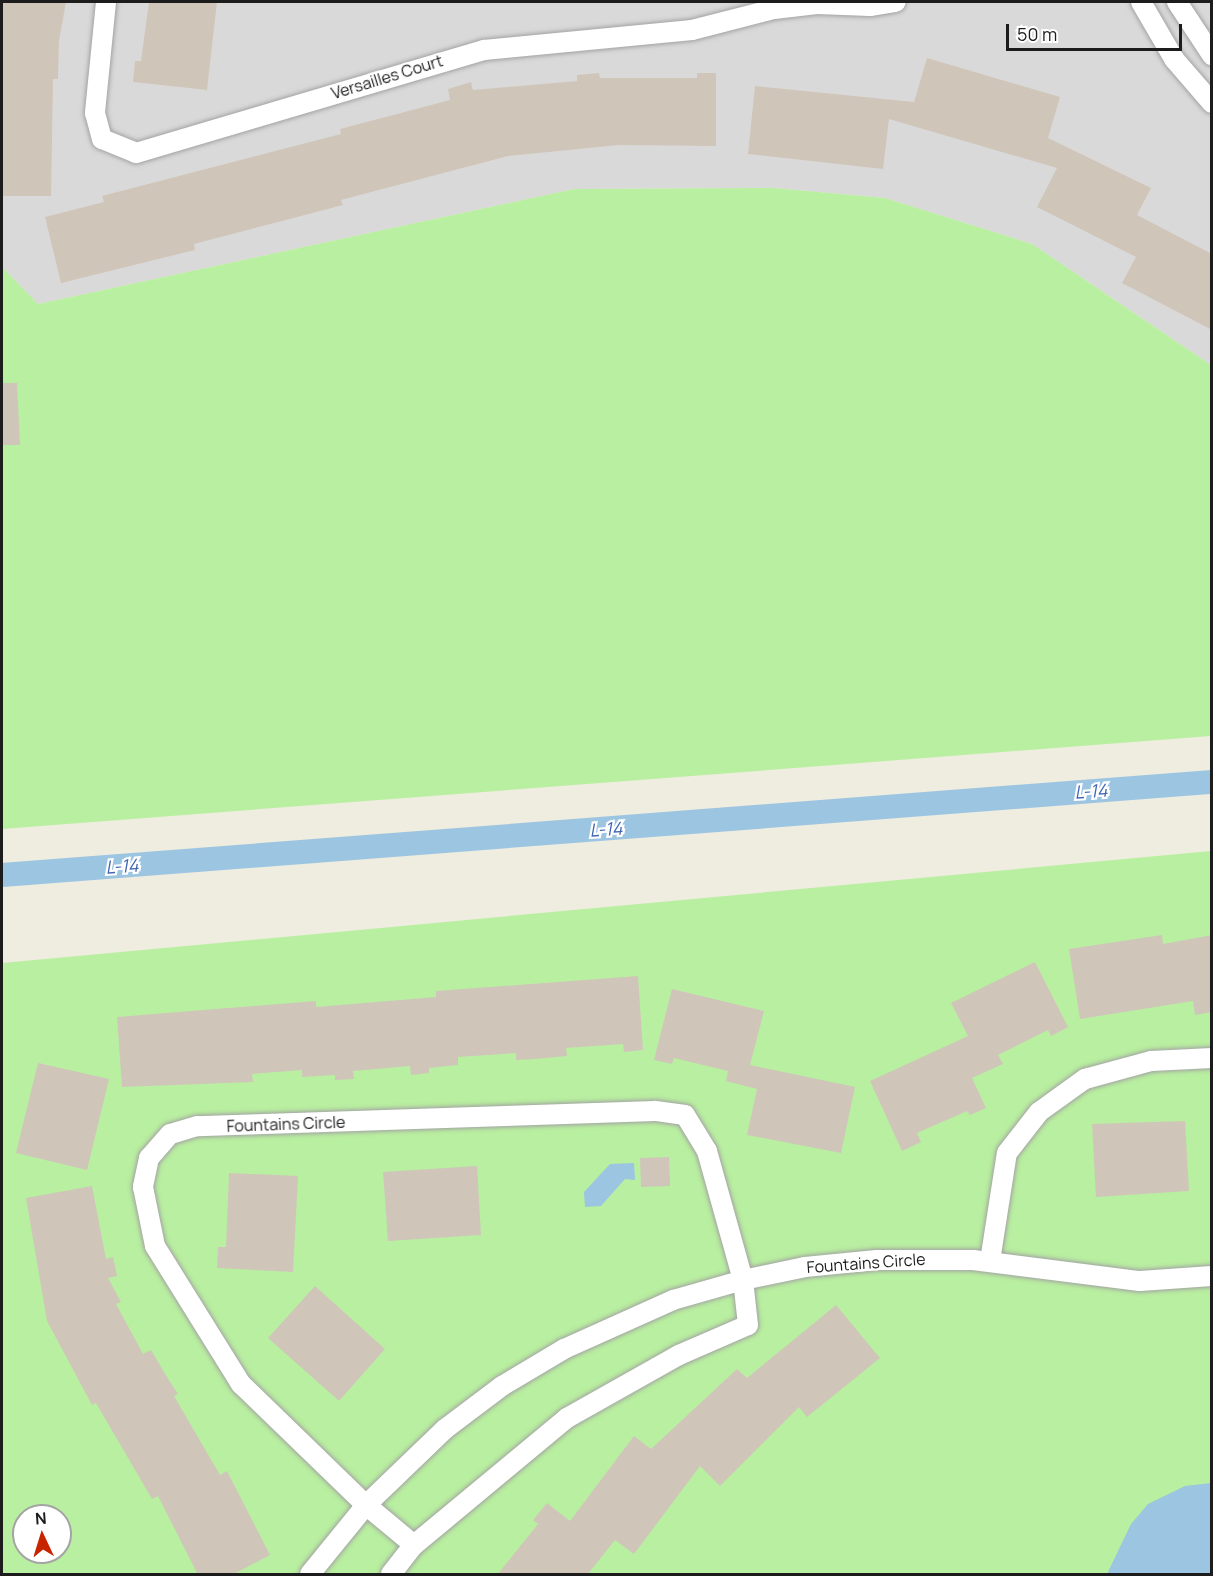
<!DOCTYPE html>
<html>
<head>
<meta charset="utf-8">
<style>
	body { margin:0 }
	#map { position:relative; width:1213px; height:1576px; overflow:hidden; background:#efece0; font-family:Manrope,sans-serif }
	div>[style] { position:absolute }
	.residential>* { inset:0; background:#dad9d9 }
	.grass>* { inset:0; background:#b9efa0 }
	.water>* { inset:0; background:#9cc5e1 }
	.canal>* { height:24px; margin:-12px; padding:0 12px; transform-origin:12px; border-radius:12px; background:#9cc5e1 }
	.building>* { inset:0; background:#cfc6b9 }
	.roads { filter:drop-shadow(0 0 2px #a3a3a3) drop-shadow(0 0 2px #a3a3a3) }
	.minor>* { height:20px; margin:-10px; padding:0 10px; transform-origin:10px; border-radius:10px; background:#fff }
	span { translate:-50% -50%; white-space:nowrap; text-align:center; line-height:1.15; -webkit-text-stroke:4.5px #fff; paint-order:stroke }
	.street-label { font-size:16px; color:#1c1c1c }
	.water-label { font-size:18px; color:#4065b4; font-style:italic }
	.frame { position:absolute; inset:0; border:3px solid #1c1c1c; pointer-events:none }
	.north { position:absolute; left:12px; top:1504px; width:60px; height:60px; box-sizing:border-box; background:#fff; border:2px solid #a4a4a4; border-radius:50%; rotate:356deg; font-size:16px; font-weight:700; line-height:24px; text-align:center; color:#1c1c1c }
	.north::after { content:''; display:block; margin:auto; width:21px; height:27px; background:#c82400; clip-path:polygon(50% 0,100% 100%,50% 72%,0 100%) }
	.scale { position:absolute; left:1006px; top:24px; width:176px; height:27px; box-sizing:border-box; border:3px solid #1c1c1c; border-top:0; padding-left:8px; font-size:18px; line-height:21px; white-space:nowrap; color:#1c1c1c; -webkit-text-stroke:4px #fff; paint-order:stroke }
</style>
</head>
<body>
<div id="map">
	<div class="residential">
		<i style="clip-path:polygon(2px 2px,1211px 2px,1211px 365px,1032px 244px,885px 198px,774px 188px,574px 189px,38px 304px,2px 267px)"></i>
	</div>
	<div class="grass">
		<i style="clip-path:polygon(774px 188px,885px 198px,1032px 244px,1211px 365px,1211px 736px,2px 829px,2px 267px,38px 304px,574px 189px)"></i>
		<i style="clip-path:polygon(evenodd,1211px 851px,1211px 1574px,2px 1574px,2px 963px,1211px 851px,24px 1516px,60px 1516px,60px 1552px,24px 1552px,24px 1516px)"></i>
	</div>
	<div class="water">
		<i style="clip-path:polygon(634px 1163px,635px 1180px,625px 1179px,601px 1206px,585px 1207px,584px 1192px,610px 1164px)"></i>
		<i style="clip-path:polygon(1211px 1483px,1211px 1574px,1107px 1574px,1131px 1524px,1148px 1504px,1185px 1486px)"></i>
	</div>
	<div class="canal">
		<i style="left:2px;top:875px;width:1214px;rotate:-4.4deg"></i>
	</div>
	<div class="building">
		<i style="clip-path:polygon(2px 2px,66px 2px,59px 41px,58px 79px,53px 79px,51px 196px,2px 196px)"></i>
		<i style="clip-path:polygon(149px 2px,217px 2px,207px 90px,133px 82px,135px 61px,141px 61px)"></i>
		<i style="clip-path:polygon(927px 58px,1060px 97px,1048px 138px,1151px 188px,1137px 215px,1212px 254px,1212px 330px,1122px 283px,1136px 257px,1037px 207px,1057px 168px,889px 119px,883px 169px,748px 154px,755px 86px,914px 102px)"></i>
		<i style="clip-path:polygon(599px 73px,600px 78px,697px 78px,697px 73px,716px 73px,716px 146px,619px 145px,508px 156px,341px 200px,343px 205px,194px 244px,195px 250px,61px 283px,45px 217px,104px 202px,102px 196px,341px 134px,340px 129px,450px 100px,448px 89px,471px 82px,473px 90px,577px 81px,577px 75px)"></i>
		<i style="clip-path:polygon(2px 383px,17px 383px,20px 445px,2px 445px)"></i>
		<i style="clip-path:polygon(1162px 935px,1163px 944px,1212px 935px,1212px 1012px,1195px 1015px,1193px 1001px,1080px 1019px,1069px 949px)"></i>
		<i style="clip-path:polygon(1035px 962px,1068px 1027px,1051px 1036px,1048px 1030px,998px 1055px,1003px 1064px,972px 1078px,986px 1108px,970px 1115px,967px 1111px,917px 1133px,921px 1142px,902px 1151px,870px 1081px,968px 1036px,951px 1003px)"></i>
		<i style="clip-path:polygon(638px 976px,643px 1050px,624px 1052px,623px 1044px,566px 1048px,567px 1056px,535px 1059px,516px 1060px,516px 1053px,458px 1057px,458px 1065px,429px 1068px,429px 1073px,411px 1075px,410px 1066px,353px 1071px,354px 1079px,335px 1080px,335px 1075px,302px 1077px,302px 1070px,252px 1074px,253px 1082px,122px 1087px,117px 1017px,316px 1001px,316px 1007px,436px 997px,436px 991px)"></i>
		<i style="clip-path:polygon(672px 989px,764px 1011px,750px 1065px,855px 1087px,841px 1153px,747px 1135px,757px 1089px,726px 1081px,728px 1071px,674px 1058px,672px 1064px,654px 1060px)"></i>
		<i style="clip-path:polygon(38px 1063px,109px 1079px,87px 1170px,16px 1153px)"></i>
		<i style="clip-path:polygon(1185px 1121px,1189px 1191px,1096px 1197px,1092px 1124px)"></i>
		<i style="clip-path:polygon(669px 1157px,670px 1186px,641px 1187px,640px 1158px)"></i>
		<i style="clip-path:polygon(477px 1166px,481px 1235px,388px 1241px,383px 1172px)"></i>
		<i style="clip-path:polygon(229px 1173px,298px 1176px,293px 1272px,217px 1268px,218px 1247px,226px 1247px)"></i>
		<i style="clip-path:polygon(92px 1186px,106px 1259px,113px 1257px,117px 1276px,108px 1278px,121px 1302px,116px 1304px,143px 1354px,151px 1350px,167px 1377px,178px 1394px,174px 1396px,220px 1475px,227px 1471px,270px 1555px,232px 1575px,198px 1575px,158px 1496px,152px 1499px,96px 1403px,92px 1405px,47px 1321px,26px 1198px)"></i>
		<i style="clip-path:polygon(315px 1286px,385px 1349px,339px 1401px,268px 1338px)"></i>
		<i style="clip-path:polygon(836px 1305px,880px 1358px,807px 1417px,799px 1407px,720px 1486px,700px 1466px,634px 1554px,615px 1540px,587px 1575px,497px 1575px,538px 1524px,533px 1520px,547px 1503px,570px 1521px,634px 1436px,651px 1449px,737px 1369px,747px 1378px)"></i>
	</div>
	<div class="roads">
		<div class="minor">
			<i style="left:106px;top:2px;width:112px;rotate:95.7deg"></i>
			<i style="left:95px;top:113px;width:27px;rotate:75deg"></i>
			<i style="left:102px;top:139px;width:37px;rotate:22deg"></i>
			<i style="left:136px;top:153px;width:363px;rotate:-16.5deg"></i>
			<i style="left:484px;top:50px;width:209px;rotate:-5.5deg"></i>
			<i style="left:692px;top:30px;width:85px;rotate:-14.4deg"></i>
			<i style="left:774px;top:9px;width:43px;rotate:-6.6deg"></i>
			<i style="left:817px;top:4px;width:8px;rotate:-166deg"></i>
			<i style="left:1141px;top:2px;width:66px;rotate:59.9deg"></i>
			<i style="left:1174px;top:59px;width:58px;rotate:49.2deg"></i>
			<i style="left:1177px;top:2px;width:64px;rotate:56.6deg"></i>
			<i style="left:817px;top:4px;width:53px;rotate:2.2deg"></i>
			<i style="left:870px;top:6px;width:26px;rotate:-9deg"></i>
			<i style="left:990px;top:1261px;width:109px;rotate:-81.1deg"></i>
			<i style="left:1007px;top:1153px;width:52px;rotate:-52deg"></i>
			<i style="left:1039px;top:1112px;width:57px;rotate:-35.7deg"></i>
			<i style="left:1085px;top:1079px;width:68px;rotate:-15.3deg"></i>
			<i style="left:1151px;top:1061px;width:61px;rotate:-2.8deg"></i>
			<i style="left:310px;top:1574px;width:89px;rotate:-50.9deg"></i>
			<i style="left:366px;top:1505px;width:110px;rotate:-43.9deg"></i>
			<i style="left:445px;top:1429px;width:71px;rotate:-37deg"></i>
			<i style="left:502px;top:1386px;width:72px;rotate:-30.8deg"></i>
			<i style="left:564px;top:1349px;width:120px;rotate:-24.2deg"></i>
			<i style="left:673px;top:1300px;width:73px;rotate:-15.9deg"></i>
			<i style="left:743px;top:1280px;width:63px;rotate:-11.8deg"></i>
			<i style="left:805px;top:1267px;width:72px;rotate:-5.6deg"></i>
			<i style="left:877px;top:1260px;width:96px"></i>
			<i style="left:973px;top:1260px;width:168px;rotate:7.2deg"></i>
			<i style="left:1140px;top:1281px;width:72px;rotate:-4deg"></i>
			<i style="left:391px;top:1574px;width:37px;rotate:-52deg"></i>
			<i style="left:414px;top:1545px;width:199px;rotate:-39.7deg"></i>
			<i style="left:567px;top:1418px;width:129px;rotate:-29.4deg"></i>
			<i style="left:679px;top:1355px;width:75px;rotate:-23.5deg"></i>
			<i style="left:748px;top:1325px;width:45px;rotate:-96.3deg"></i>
			<i style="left:743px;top:1280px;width:134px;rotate:-105.6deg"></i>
			<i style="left:707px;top:1151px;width:42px;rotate:-121.4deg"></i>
			<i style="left:685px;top:1115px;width:30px;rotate:-172deg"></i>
			<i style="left:655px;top:1111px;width:458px;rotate:178.1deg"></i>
			<i style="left:197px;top:1126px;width:28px;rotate:163deg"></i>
			<i style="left:170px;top:1134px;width:32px;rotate:131deg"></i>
			<i style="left:149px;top:1158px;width:30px;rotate:102deg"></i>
			<i style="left:143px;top:1187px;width:60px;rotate:78.5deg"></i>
			<i style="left:155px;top:1246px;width:163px;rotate:58.1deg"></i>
			<i style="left:241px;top:1384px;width:174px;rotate:44.1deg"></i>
			<i style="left:366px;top:1505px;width:62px;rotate:39.8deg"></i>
		</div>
	</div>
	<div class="street-label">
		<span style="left:387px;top:77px;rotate:-17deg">Versailles Court</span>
		<span style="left:286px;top:1124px;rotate:-2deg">Fountains Circle</span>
		<span style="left:866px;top:1263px;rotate:-4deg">Fountains Circle</span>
	</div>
	<div class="water-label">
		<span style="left:1091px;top:791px;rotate:-4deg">L-14</span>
		<span style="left:606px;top:829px;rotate:-4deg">L-14</span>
		<span style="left:122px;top:866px;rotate:-4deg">L-14</span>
	</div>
	<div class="frame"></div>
	<div class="north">N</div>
	<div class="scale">50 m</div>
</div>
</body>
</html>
